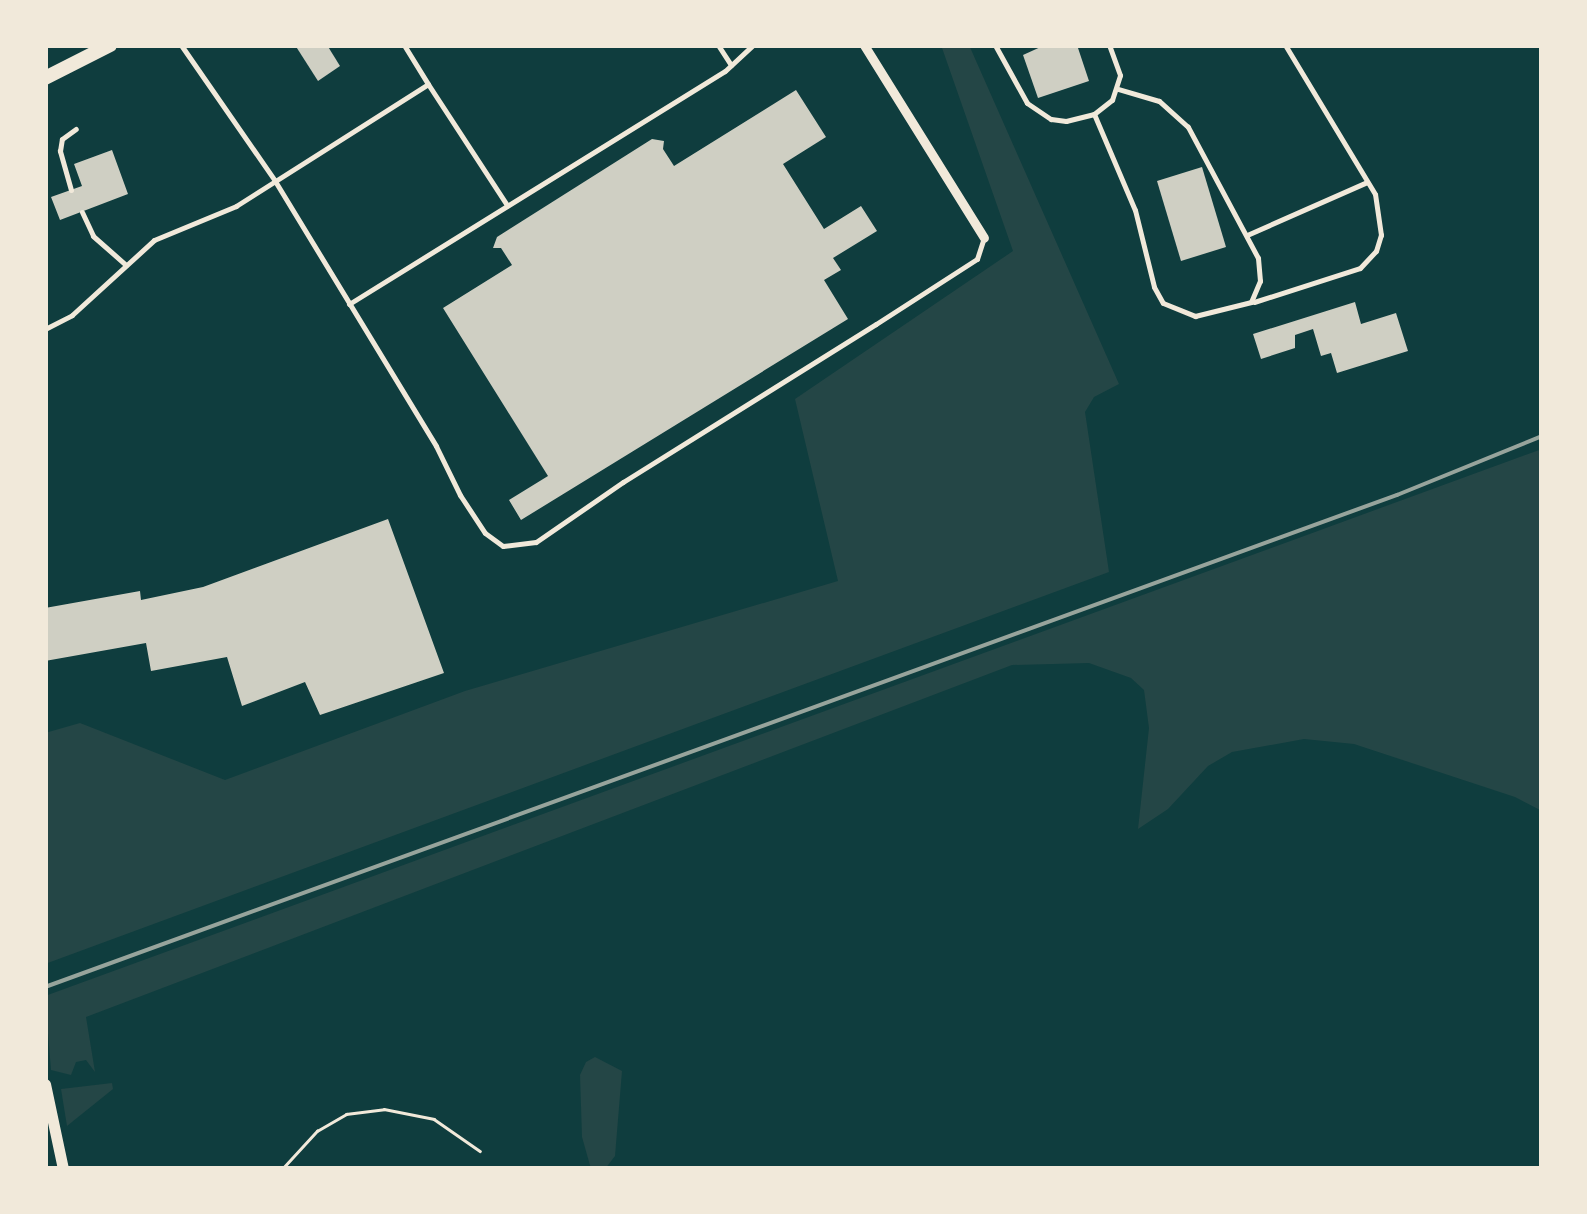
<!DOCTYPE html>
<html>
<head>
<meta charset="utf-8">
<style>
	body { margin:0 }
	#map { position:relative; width:1587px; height:1214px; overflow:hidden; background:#0f3d3e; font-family:"Fira Sans",sans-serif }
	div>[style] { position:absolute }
	.green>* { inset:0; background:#244646 }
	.building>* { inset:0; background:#cfcfc3 }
	.path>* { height:2.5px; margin:-1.25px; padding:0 1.25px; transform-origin:1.25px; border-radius:1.25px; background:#f1e9da }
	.service>* { height:5px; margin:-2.5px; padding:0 2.5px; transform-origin:2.5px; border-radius:2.5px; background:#f1e9da }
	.minor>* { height:9px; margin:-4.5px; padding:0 4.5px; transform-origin:4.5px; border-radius:4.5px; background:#f1e9da }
	.tertiary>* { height:11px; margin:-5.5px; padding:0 5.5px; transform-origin:5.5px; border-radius:5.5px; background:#f1e9da }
	.primary>* { height:14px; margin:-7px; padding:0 7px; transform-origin:7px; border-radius:7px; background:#f1e9da }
	.rail>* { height:4px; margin:-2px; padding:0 2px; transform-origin:2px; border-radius:2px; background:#97a49c }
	span { translate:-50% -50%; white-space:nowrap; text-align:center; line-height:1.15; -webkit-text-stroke:8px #f1e9da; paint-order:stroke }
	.frame { position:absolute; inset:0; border:48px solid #f1e9da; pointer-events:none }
</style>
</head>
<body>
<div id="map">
	<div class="green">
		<i style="clip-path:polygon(941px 45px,969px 45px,1119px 384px,1094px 397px,1085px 412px,1109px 572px,45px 964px,45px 733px,80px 723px,225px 780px,465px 691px,838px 581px,795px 399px,1013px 251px)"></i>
		<i style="clip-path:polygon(1542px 449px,1542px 811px,1515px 797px,1354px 744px,1304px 739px,1232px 752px,1208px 766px,1168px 809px,1138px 829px,1149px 728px,1144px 690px,1131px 678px,1089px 663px,1012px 665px,86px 1017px,95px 1072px,86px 1060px,76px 1062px,71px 1075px,51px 1070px,45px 996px)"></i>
		<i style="clip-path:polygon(595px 1057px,622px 1071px,615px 1156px,605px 1169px,591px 1169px,582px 1137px,580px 1075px,586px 1062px)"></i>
		<i style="clip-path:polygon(112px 1083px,113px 1089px,67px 1126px,61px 1089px)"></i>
	</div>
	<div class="building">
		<i style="clip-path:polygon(295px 45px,327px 45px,340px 66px,318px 81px)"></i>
		<i style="clip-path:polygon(1045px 45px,1077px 45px,1089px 81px,1038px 98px,1023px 55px)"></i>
		<i style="clip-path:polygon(796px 90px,826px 137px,783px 164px,824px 229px,861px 206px,877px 231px,833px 258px,841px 270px,824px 280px,848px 319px,521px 520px,509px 500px,548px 476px,443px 308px,512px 265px,501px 248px,493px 248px,497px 237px,652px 139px,664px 141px,663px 149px,674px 166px)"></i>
		<i style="clip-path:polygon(112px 150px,128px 194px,60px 220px,51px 197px,82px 186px,74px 164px)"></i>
		<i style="clip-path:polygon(1202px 167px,1226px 247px,1181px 261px,1157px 181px)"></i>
		<i style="clip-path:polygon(1355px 302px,1361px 324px,1396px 313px,1408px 351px,1337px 373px,1331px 353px,1321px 356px,1313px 329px,1295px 335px,1295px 348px,1261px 359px,1253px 334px)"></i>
		<i style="clip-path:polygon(388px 519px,444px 673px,320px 715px,305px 682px,242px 706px,227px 657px,151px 671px,146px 643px,45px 661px,45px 608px,140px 591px,141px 600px,203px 587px)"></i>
	</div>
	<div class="path">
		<i style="left:282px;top:1169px;width:52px;rotate:-47.4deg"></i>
		<i style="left:317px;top:1131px;width:34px;rotate:-30deg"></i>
		<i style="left:346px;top:1114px;width:38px;rotate:-7deg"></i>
		<i style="left:384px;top:1109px;width:51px;rotate:11.3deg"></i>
		<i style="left:434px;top:1119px;width:56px;rotate:34.8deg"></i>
	</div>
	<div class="service">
		<i style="left:181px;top:45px;width:165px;rotate:55.3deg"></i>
		<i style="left:275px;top:181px;width:310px;rotate:58.7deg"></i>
		<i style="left:436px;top:446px;width:55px;rotate:63.9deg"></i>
		<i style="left:460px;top:495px;width:45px;rotate:56.7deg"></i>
		<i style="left:485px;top:533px;width:22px;rotate:36deg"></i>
		<i style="left:503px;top:546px;width:33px;rotate:-7deg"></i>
		<i style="left:536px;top:542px;width:106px;rotate:-34.6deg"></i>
		<i style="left:623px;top:482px;width:298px;rotate:-32deg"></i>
		<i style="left:876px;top:324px;width:120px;rotate:-32.8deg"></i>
		<i style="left:977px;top:259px;width:22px;rotate:-72deg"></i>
		<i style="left:404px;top:45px;width:46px;rotate:58.4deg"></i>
		<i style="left:718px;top:45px;width:24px;rotate:57deg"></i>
		<i style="left:995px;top:45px;width:66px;rotate:61.1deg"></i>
		<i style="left:1027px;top:103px;width:29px;rotate:34deg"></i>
		<i style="left:1051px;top:119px;width:15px;rotate:8deg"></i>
		<i style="left:1066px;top:121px;width:29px;rotate:-14deg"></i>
		<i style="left:1094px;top:114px;width:23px;rotate:-38deg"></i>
		<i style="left:1112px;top:100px;width:26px;rotate:-72deg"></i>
		<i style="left:1120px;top:75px;width:32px;rotate:-110deg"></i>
		<i style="left:1094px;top:114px;width:104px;rotate:66.9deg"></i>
		<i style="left:1135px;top:210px;width:79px;rotate:76.1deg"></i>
		<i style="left:1154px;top:287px;width:18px;rotate:61deg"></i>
		<i style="left:1163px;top:303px;width:35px;rotate:22deg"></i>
		<i style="left:1195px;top:316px;width:58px;rotate:-14deg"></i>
		<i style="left:1251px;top:302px;width:23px;rotate:-67deg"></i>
		<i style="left:1260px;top:281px;width:23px;rotate:-95deg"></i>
		<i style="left:1258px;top:258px;width:149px;rotate:-118.1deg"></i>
		<i style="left:1188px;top:127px;width:39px;rotate:-138deg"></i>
		<i style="left:1159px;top:101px;width:43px;rotate:-163.7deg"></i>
		<i style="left:71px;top:190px;width:41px;rotate:-105.8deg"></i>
		<i style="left:60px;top:151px;width:12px;rotate:-81deg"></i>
		<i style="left:62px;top:139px;width:17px;rotate:-36deg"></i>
		<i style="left:82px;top:212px;width:26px;rotate:65deg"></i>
		<i style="left:93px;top:236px;width:44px;rotate:41.3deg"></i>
		<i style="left:1247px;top:235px;width:131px;rotate:-23.8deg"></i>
		<i style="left:1254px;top:302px;width:111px;rotate:-17.8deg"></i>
		<i style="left:1360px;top:268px;width:23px;rotate:-47deg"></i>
		<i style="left:1376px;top:251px;width:17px;rotate:-73deg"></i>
		<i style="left:1381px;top:235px;width:41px;rotate:-98.3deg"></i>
		<i style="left:1375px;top:194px;width:174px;rotate:-121.1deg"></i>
		<i style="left:349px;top:304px;width:442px;rotate:-31.8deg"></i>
		<i style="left:725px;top:71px;width:38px;rotate:-43deg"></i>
		<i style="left:45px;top:329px;width:30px;rotate:-27deg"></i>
		<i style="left:72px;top:315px;width:111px;rotate:-42.4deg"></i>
		<i style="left:154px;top:240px;width:89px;rotate:-22.5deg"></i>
		<i style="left:236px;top:206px;width:227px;rotate:-32.4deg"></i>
		<i style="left:428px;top:84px;width:145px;rotate:56.9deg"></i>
	</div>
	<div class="minor">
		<i style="left:864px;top:45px;width:227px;rotate:58.1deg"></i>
	</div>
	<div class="tertiary">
		<i style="left:45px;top:1084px;width:87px;rotate:78deg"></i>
	</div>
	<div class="primary">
		<i style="left:45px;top:78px;width:73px;rotate:-26.9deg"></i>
	</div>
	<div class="rail">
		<i style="left:45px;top:987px;width:1439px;rotate:-20deg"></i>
		<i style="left:1397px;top:495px;width:157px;rotate:-22.1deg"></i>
	</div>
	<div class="frame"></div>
</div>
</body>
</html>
